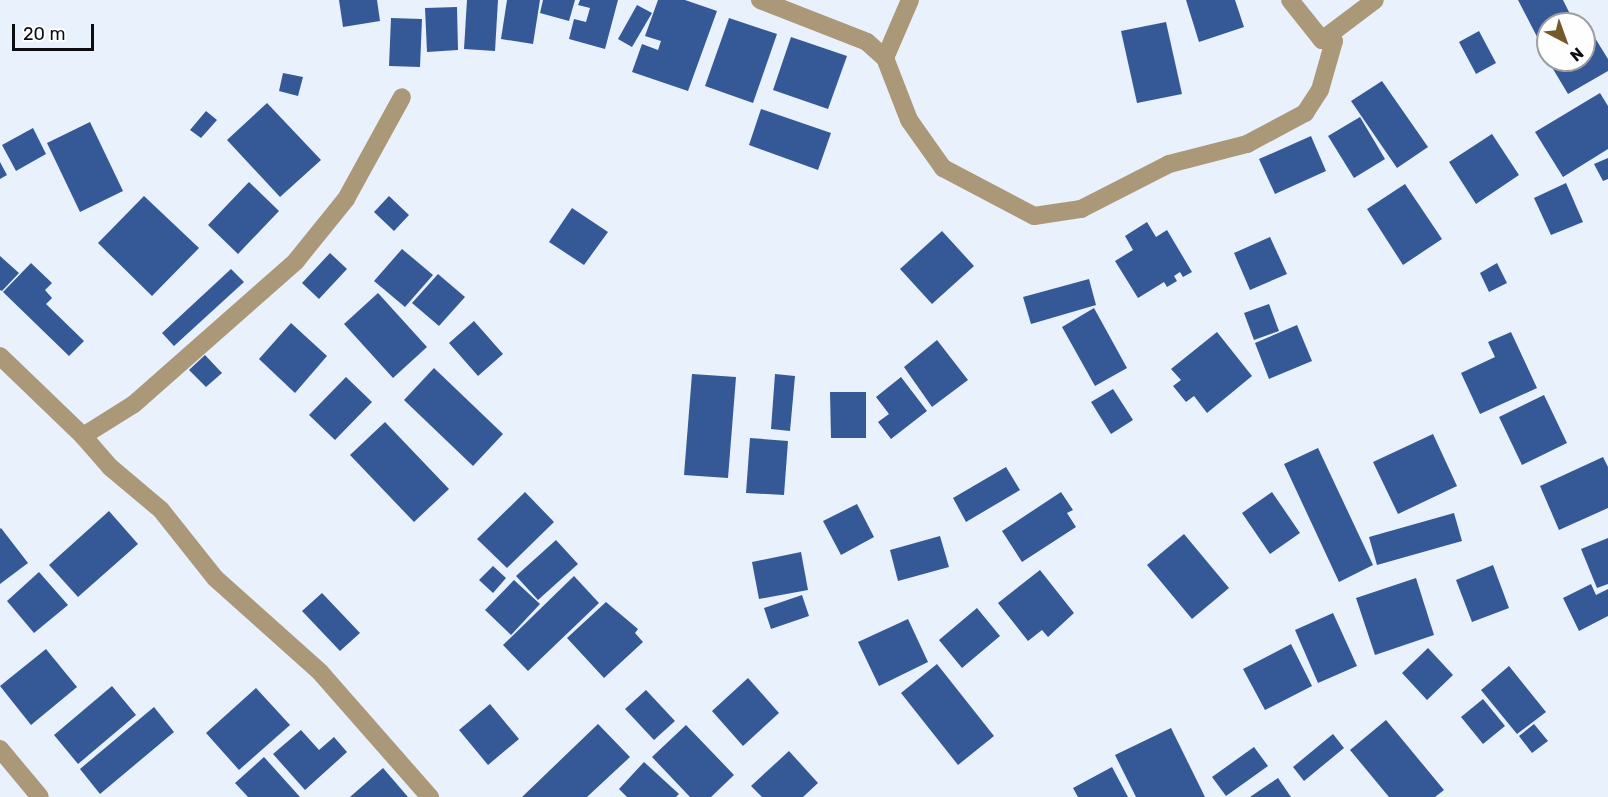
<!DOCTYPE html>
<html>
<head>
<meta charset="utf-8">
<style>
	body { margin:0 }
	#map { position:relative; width:1608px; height:797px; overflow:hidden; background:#e9f1fd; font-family:Rubik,sans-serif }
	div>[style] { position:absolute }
	.building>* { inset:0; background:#355996 }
	.minor>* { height:18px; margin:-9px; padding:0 9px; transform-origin:9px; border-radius:9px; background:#ab9879 }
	span { translate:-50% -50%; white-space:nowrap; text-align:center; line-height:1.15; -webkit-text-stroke:6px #fefefe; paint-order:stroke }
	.north { position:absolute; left:1536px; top:12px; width:60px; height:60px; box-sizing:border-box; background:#fefefe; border:2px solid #9d9e9f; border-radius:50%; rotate:139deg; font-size:16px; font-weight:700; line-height:24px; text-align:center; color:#0b0d11 }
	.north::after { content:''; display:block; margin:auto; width:21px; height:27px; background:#74592b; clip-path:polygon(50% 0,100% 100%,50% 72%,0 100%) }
	.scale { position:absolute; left:12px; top:24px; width:82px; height:27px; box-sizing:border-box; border:3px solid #0b0d11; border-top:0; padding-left:8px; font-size:18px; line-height:21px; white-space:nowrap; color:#0b0d11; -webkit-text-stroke:4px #fefefe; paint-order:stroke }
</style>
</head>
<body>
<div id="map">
	<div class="building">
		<i style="clip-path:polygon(339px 0,377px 0,380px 21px,343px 27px)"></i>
		<i style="clip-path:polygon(467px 0,498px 0,495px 51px,464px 49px)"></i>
		<i style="clip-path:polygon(507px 0,540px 0,533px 44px,501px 39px)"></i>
		<i style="clip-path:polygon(543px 0,575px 0,569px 21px,540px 13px)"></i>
		<i style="clip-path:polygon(580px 0,618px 0,605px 49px,569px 39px,574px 19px,586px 22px,590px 8px,578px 5px)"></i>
		<i style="clip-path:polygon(658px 0,685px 0,717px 11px,688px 91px,632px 72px,642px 44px,658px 50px,661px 41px,645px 36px)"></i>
		<i style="clip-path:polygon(1186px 0,1235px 0,1244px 27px,1199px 42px)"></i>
		<i style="clip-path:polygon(1518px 0,1563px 0,1575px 24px,1548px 24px,1548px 58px)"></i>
		<i style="clip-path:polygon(637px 5px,652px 13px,632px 47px,618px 39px)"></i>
		<i style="clip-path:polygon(457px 7px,458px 50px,427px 52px,425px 8px)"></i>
		<i style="clip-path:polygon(391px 18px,422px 19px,420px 67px,389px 66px)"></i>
		<i style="clip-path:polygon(729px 18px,777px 34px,753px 103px,705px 86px)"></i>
		<i style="clip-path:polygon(1166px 22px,1182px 94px,1137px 103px,1121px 31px)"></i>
		<i style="clip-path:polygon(1479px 31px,1496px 63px,1476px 74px,1459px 42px)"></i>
		<i style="clip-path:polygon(791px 37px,847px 56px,828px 109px,773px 90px)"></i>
		<i style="clip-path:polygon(1595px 38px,1608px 59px,1608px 71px,1568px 94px,1550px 64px,1558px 60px,1584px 60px,1584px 45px)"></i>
		<i style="clip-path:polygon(283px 73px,303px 77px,298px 96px,279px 91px)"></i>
		<i style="clip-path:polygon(1382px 81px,1428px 147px,1397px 168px,1351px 101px)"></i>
		<i style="clip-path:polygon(1600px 93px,1608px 106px,1608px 149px,1563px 177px,1535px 132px)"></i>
		<i style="clip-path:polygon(267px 103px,321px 160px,280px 197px,227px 140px)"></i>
		<i style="clip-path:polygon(761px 109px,831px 133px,818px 170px,749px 145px)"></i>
		<i style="clip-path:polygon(206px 111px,217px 120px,201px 138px,190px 130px)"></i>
		<i style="clip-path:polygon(1360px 117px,1385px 159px,1354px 178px,1328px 136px)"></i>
		<i style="clip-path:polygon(90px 122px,123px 191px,80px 212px,47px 143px)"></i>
		<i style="clip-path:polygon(33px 128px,46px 154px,16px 171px,2px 145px)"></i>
		<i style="clip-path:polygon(1492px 134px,1519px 175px,1476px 204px,1449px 162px)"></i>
		<i style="clip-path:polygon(1311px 136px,1326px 171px,1275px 194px,1259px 159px)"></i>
		<i style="clip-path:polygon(1608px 158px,1608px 179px,1603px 181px,1594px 164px)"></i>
		<i style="clip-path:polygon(0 162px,7px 175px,0 179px)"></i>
		<i style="clip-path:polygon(249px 182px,279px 211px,238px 254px,208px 225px)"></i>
		<i style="clip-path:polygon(1566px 183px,1583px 222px,1551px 235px,1534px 198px)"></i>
		<i style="clip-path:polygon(1405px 184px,1442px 239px,1403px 265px,1367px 209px)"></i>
		<i style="clip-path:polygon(144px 196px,199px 248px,152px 296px,98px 243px)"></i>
		<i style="clip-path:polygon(389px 196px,409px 215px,394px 231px,374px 212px)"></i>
		<i style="clip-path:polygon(572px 208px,608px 232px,584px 265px,549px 242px)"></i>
		<i style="clip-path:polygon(1147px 222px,1156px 237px,1167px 230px,1192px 272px,1183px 277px,1180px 272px,1174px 276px,1177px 281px,1167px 287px,1164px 282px,1138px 298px,1115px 261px,1133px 250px,1125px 236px)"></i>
		<i style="clip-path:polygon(942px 231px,974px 266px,932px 304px,900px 269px)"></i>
		<i style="clip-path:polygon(1270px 237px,1287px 274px,1250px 290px,1234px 253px)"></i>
		<i style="clip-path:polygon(402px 249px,433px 275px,405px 307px,374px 281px)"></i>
		<i style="clip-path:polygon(330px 253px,347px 269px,319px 299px,302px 283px)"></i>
		<i style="clip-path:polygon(0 256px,19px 273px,2px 291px,0 290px)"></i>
		<i style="clip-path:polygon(31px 263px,52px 283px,45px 290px,52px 298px,46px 304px,84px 341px,69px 356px,3px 292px)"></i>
		<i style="clip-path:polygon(1497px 263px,1507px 283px,1489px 292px,1480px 273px)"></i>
		<i style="clip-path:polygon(231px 269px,244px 282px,174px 346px,162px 333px)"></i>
		<i style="clip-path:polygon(438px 274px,465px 297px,439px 326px,412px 303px)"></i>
		<i style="clip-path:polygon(1089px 279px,1096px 305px,1031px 324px,1023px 297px)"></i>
		<i style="clip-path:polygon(378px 293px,427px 347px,393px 378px,344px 324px)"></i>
		<i style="clip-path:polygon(1269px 304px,1279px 331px,1254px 340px,1244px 313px)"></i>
		<i style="clip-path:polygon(1094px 308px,1127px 368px,1095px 386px,1062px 327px)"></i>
		<i style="clip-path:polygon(474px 321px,503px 354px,478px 376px,449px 343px)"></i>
		<i style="clip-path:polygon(291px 323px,327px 356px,295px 393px,259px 359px)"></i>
		<i style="clip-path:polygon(1297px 325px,1312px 361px,1269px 379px,1255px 343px)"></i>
		<i style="clip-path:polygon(1217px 332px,1252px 376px,1207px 413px,1194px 396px,1186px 402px,1173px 386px,1181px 380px,1171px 369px)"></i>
		<i style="clip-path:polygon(1511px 332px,1537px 388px,1480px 414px,1461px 373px,1495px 357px,1488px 342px)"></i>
		<i style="clip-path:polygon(937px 340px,968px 380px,932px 407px,904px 367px)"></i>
		<i style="clip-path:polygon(205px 355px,222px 373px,206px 387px,189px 370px)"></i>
		<i style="clip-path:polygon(434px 368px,503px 434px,473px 466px,404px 400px)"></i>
		<i style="clip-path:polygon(692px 374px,736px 377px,728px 478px,684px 475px)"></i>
		<i style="clip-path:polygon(775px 374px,795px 376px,790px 431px,771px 429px)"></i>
		<i style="clip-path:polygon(346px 377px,372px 402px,335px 440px,309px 415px)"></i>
		<i style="clip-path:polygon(901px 377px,927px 411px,891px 439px,878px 422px,889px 414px,876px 397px)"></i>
		<i style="clip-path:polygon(1113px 389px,1133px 420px,1111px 434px,1091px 402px)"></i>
		<i style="clip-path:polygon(830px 392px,866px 392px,866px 438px,831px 438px)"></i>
		<i style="clip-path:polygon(1544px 395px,1567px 443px,1522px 465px,1499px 417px)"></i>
		<i style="clip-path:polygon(385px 422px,449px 489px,414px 522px,350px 455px)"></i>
		<i style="clip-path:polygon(1433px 434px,1457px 486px,1398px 514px,1373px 462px)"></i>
		<i style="clip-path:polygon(750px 438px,788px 441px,784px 495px,746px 493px)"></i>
		<i style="clip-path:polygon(1318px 448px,1373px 565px,1339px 582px,1284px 464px)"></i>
		<i style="clip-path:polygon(1603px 457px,1608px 467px,1608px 508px,1559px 530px,1540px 486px)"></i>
		<i style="clip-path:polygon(1006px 467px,1020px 490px,966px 522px,953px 498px)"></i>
		<i style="clip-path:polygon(525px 492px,554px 522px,507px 568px,477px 539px)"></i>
		<i style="clip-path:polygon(1061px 492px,1073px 510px,1067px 513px,1076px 527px,1022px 562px,1002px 531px)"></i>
		<i style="clip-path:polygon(1272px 492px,1300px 533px,1270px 554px,1242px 513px)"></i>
		<i style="clip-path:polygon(857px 504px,874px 537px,841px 555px,823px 521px)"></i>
		<i style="clip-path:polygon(109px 511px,138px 544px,78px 597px,49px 565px)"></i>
		<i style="clip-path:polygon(1454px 513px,1462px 541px,1377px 565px,1369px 537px)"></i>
		<i style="clip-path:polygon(1px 528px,28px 563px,0 584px,0 529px)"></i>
		<i style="clip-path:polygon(1184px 534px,1229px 588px,1192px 619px,1147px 565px)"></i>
		<i style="clip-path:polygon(940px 536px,949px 567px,898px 581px,890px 550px)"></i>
		<i style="clip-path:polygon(1608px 538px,1608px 584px,1597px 588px,1581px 549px)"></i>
		<i style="clip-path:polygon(556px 540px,578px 564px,538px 600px,516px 576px)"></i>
		<i style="clip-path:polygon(801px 552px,808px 590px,759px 599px,752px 562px)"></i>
		<i style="clip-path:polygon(1493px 565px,1509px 608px,1472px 622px,1456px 580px)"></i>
		<i style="clip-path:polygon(493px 566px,506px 578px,493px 593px,479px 580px)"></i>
		<i style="clip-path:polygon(1040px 570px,1074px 613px,1048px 637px,1042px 630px,1028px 641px,998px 603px)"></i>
		<i style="clip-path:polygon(39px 572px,68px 605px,34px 633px,7px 601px)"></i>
		<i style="clip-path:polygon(574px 576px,599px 603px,528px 671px,503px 645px)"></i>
		<i style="clip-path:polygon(1416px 578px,1434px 635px,1375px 655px,1356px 598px)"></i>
		<i style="clip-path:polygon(514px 580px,540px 604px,511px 635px,485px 610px)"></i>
		<i style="clip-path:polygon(1591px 584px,1596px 595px,1608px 589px,1608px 616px,1579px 631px,1563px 598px)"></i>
		<i style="clip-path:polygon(322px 593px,360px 633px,340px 651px,302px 611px)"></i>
		<i style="clip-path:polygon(802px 595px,809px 616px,771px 629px,764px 608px)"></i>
		<i style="clip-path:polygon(606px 602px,638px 629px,635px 633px,643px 642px,604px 678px,567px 638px)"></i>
		<i style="clip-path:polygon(977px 608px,1000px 636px,962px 668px,939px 640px)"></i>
		<i style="clip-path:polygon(1333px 613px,1357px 666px,1318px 683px,1295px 630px)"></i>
		<i style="clip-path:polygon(908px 619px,928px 662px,879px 686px,858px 642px)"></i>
		<i style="clip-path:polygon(1291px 644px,1312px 686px,1265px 710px,1243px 669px)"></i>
		<i style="clip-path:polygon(1428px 648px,1453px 675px,1427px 700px,1402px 673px)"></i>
		<i style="clip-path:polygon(46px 649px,77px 687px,31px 725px,0 686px)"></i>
		<i style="clip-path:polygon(937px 664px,994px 736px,958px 765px,901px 693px)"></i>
		<i style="clip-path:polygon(1509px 666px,1546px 712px,1517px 734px,1481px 690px)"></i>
		<i style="clip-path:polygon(748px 678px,779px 713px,743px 746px,712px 711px)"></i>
		<i style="clip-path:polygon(112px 686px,136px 715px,78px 764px,54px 735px)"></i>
		<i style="clip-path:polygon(256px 688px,290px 725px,239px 770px,206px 733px)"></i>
		<i style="clip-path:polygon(646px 690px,675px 721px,654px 740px,625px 709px)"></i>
		<i style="clip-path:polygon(1483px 699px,1505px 726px,1483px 744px,1461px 717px)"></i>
		<i style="clip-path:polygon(490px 704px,519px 739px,488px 765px,459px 730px)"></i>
		<i style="clip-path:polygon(154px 707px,174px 732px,100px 794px,80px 769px)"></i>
		<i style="clip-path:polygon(1386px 720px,1444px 790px,1435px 797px,1389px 797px,1350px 750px)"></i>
		<i style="clip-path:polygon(598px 724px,630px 757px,587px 797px,522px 797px)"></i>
		<i style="clip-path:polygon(1534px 724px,1548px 741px,1532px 753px,1519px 736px)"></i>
		<i style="clip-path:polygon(686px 725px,734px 775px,711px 797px,690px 797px,652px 757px)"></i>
		<i style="clip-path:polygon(1171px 728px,1205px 797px,1136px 797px,1115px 755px)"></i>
		<i style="clip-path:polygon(301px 730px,319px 750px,334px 737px,347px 752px,305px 790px,273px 754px)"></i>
		<i style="clip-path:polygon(1333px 734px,1344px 748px,1304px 781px,1293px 767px)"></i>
		<i style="clip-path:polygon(1254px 747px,1268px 766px,1226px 796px,1212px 777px)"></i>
		<i style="clip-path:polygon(789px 751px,818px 783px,803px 797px,762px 797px,751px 786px)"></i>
		<i style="clip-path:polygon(264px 757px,300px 797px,248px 797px,235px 783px)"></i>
		<i style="clip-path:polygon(644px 762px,679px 794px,676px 797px,627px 797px,619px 789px)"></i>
		<i style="clip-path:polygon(1112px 767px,1128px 797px,1078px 797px,1073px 788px)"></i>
		<i style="clip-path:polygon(383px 768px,408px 797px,350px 797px)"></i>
		<i style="clip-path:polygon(1278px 778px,1291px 797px,1250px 797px)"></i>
	</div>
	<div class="minor">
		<i style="left:760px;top:0;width:115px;rotate:21.4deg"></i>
		<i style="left:867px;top:42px;width:24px;rotate:42deg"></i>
		<i style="left:885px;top:58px;width:66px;rotate:68.8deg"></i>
		<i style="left:909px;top:120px;width:59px;rotate:54.7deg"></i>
		<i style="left:943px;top:168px;width:103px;rotate:27.8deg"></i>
		<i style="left:1034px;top:216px;width:48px;rotate:-8.5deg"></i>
		<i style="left:1081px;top:209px;width:99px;rotate:-27.1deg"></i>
		<i style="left:1169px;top:164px;width:81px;rotate:-14.4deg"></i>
		<i style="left:1247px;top:144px;width:66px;rotate:-28.1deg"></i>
		<i style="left:1305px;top:113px;width:27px;rotate:-57deg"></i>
		<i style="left:1320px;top:90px;width:51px;rotate:-74.1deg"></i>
		<i style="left:1334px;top:41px;width:12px;rotate:-175deg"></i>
		<i style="left:1322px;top:40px;width:51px;rotate:-128.7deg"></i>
		<i style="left:1322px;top:40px;width:66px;rotate:-37deg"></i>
		<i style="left:885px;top:58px;width:63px;rotate:-66.7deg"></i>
		<i style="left:0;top:356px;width:115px;rotate:43.9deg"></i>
		<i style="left:83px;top:436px;width:41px;rotate:48.9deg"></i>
		<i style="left:110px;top:467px;width:67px;rotate:40.1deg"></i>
		<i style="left:161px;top:510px;width:87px;rotate:51.5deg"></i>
		<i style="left:215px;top:578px;width:141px;rotate:41.8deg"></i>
		<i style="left:320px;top:672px;width:167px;rotate:48.7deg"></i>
		<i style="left:83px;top:436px;width:60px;rotate:-32.1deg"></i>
		<i style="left:134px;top:404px;width:216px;rotate:-41.4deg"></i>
		<i style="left:296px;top:261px;width:80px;rotate:-51.1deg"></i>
		<i style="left:346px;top:199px;width:116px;rotate:-61.2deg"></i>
		<i style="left:0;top:749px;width:62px;rotate:50.2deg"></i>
	</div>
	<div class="north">N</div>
	<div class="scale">20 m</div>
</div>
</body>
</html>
